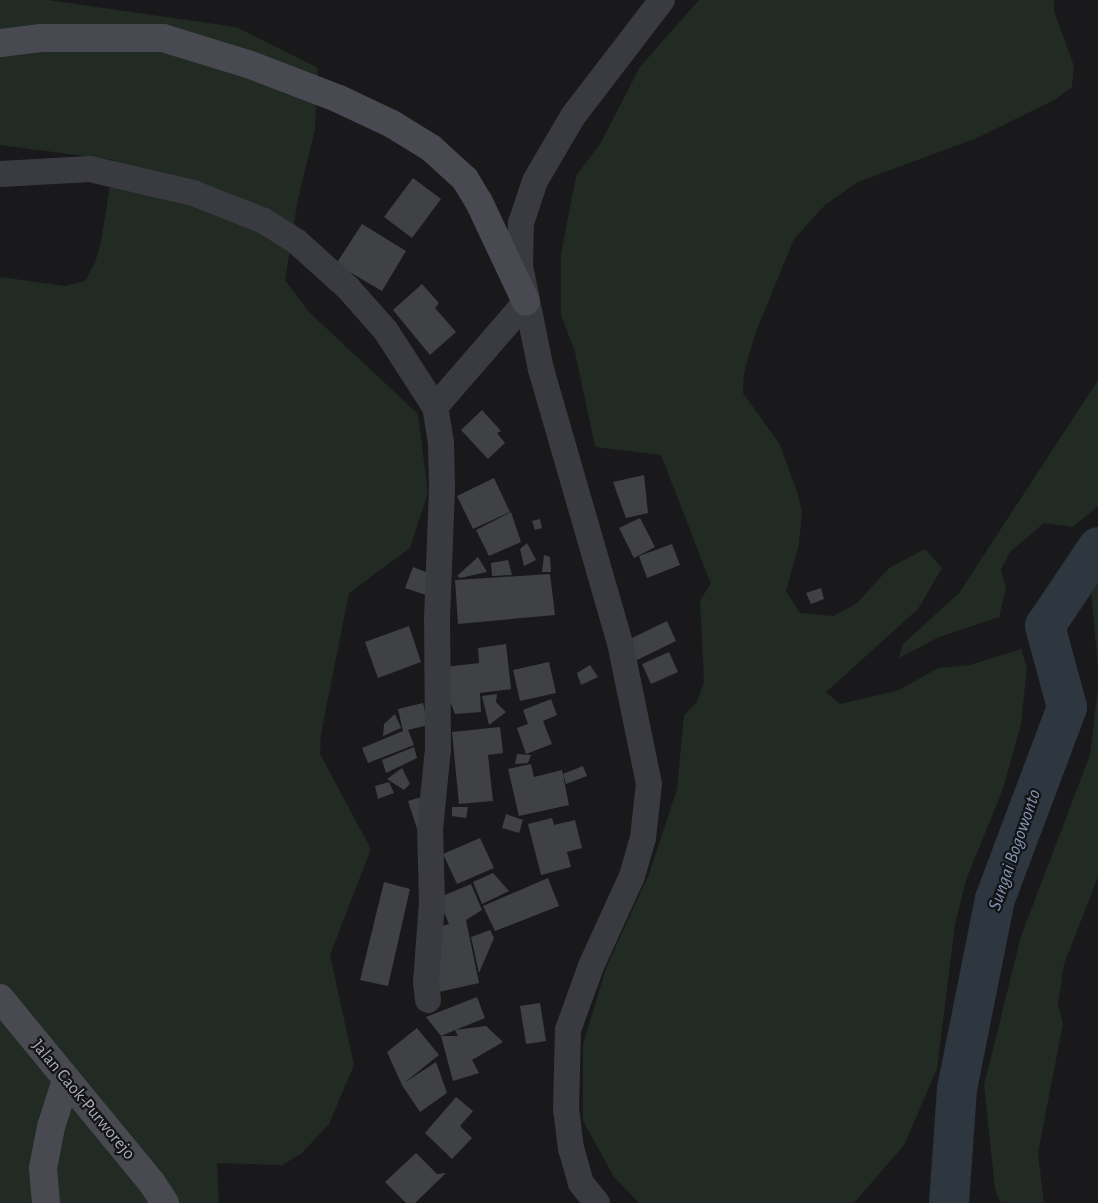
<!DOCTYPE html>
<html>
<head>
<meta charset="utf-8">
<style>
	body { margin:0 }
	#map { position:relative; width:1098px; height:1203px; overflow:hidden; background:#19191b; font-family:"Alegreya Sans",sans-serif }
	div>[style] { position:absolute }
	.green>* { inset:0; background:#212a23 }
	.river>* { height:40px; margin:-20px; padding:0 20px; transform-origin:20px; border-radius:20px; background:#2e3640 }
	.building>* { inset:0; background:#404145 }
	.street>* { height:26px; margin:-13px; padding:0 13px; transform-origin:13px; border-radius:13px; background:#3a3a41 }
	.secondary>* { height:28px; margin:-14px; padding:0 14px; transform-origin:14px; border-radius:14px; background:#484951 }
	span { translate:-50% -50%; white-space:nowrap; text-align:center; line-height:1.15; -webkit-text-stroke:4.5px #141416; paint-order:stroke }
	.street-label { font-size:18px; color:#abaebb }
	.water-label { font-size:19px; color:#8298b6; font-style:italic }
</style>
</head>
<body>
<div id="map">
	<div class="green">
		<i style="clip-path:polygon(0 0,48px 0,236px 27px,318px 68px,315px 130px,298px 199px,285px 280px,309px 312px,418px 414px,428px 493px,410px 548px,349px 593px,321px 734px,320px 754px,371px 849px,330px 955px,354px 1065px,329px 1124px,301px 1154px,282px 1165px,217px 1163px,219px 1203px,0 1203px,0 277px,65px 286px,85px 281px,95px 263px,101px 242px,114px 160px,0 145px)"></i>
		<i style="clip-path:polygon(699px 0,1054px 0,1054px 11px,1074px 66px,1072px 87px,1056px 99px,977px 138px,858px 182px,825px 205px,794px 239px,755px 334px,744px 373px,743px 393px,779px 443px,797px 491px,802px 511px,799px 544px,786px 591px,800px 613px,833px 616px,856px 604px,889px 568px,925px 549px,942px 568px,918px 609px,826px 692px,840px 704px,899px 690px,938px 668px,970px 665px,1021px 649px,1027px 668px,1021px 724px,1003px 789px,966px 880px,955px 925px,937px 1069px,904px 1145px,854px 1203px,639px 1203px,614px 1177px,583px 1121px,583px 1044px,606px 968px,649px 874px,677px 789px,684px 715px,697px 702px,704px 682px,700px 600px,711px 584px,661px 455px,595px 447px,575px 352px,561px 315px,561px 254px,576px 176px,600px 144px,640px 67px)"></i>
		<i style="clip-path:polygon(1098px 380px,1098px 506px,1073px 527px,1044px 523px,1010px 552px,1001px 569px,1006px 589px,999px 617px,939px 637px,899px 658px,903px 644px,959px 593px)"></i>
		<i style="clip-path:polygon(1098px 578px,1098px 669px,1091px 591px)"></i>
		<i style="clip-path:polygon(1098px 687px,1098px 877px,1064px 964px,1058px 1005px,1063px 1024px,1038px 1153px,1044px 1203px,1001px 1203px,995px 1189px,984px 1085px,1021px 936px,1090px 755px)"></i>
	</div>
	<div class="river">
		<i style="left:949px;top:1203px;width:114px;rotate:-86deg"></i>
		<i style="left:957px;top:1089px;width:194px;rotate:-78.7deg"></i>
		<i style="left:995px;top:899px;width:205px;rotate:-69.4deg"></i>
		<i style="left:1067px;top:707px;width:84px;rotate:-105.2deg"></i>
		<i style="left:1045px;top:626px;width:95px;rotate:-56.1deg"></i>
	</div>
	<div class="building">
		<i style="clip-path:polygon(413px 178px,441px 199px,412px 238px,384px 217px)"></i>
		<i style="clip-path:polygon(362px 224px,406px 251px,382px 291px,336px 264px)"></i>
		<i style="clip-path:polygon(422px 284px,439px 303px,435px 308px,456px 332px,430px 355px,393px 310px)"></i>
		<i style="clip-path:polygon(482px 410px,501px 431px,497px 433px,505px 443px,488px 459px,461px 430px)"></i>
		<i style="clip-path:polygon(644px 475px,648px 513px,626px 518px,613px 482px)"></i>
		<i style="clip-path:polygon(494px 478px,510px 512px,473px 529px,457px 496px)"></i>
		<i style="clip-path:polygon(511px 512px,521px 542px,489px 556px,476px 530px)"></i>
		<i style="clip-path:polygon(640px 518px,655px 547px,634px 558px,619px 528px)"></i>
		<i style="clip-path:polygon(540px 519px,542px 528px,535px 530px,532px 521px)"></i>
		<i style="clip-path:polygon(527px 543px,536px 560px,524px 566px,520px 549px)"></i>
		<i style="clip-path:polygon(672px 544px,680px 565px,647px 578px,639px 556px)"></i>
		<i style="clip-path:polygon(544px 555px,550px 557px,551px 572px,542px 572px)"></i>
		<i style="clip-path:polygon(478px 557px,487px 572px,460px 578px,457px 576px)"></i>
		<i style="clip-path:polygon(508px 560px,512px 575px,492px 576px,491px 563px)"></i>
		<i style="clip-path:polygon(413px 567px,436px 576px,429px 596px,405px 588px)"></i>
		<i style="clip-path:polygon(550px 574px,555px 615px,458px 624px,455px 580px)"></i>
		<i style="clip-path:polygon(821px 588px,824px 599px,811px 604px,806px 593px)"></i>
		<i style="clip-path:polygon(667px 621px,676px 641px,633px 662px,624px 642px)"></i>
		<i style="clip-path:polygon(409px 626px,421px 662px,378px 678px,365px 642px)"></i>
		<i style="clip-path:polygon(506px 644px,511px 689px,480px 693px,481px 712px,455px 714px,448px 696px,445px 667px,479px 663px,478px 648px)"></i>
		<i style="clip-path:polygon(669px 652px,678px 672px,651px 684px,642px 664px)"></i>
		<i style="clip-path:polygon(549px 662px,556px 693px,520px 701px,513px 670px)"></i>
		<i style="clip-path:polygon(590px 665px,598px 677px,581px 685px,577px 673px)"></i>
		<i style="clip-path:polygon(497px 694px,496px 702px,506px 712px,489px 725px,482px 696px)"></i>
		<i style="clip-path:polygon(551px 699px,557px 715px,543px 721px,552px 744px,526px 754px,517px 728px,528px 724px,523px 710px)"></i>
		<i style="clip-path:polygon(423px 703px,428px 725px,408px 730px,414px 745px,368px 763px,362px 748px,403px 731px,398px 709px)"></i>
		<i style="clip-path:polygon(395px 714px,401px 728px,383px 736px,384px 724px)"></i>
		<i style="clip-path:polygon(500px 727px,503px 753px,488px 755px,493px 801px,459px 804px,452px 732px)"></i>
		<i style="clip-path:polygon(414px 747px,417px 758px,386px 773px,382px 760px)"></i>
		<i style="clip-path:polygon(517px 754px,531px 755px,528px 763px,515px 764px)"></i>
		<i style="clip-path:polygon(531px 764px,534px 777px,562px 770px,569px 805px,519px 816px,508px 769px)"></i>
		<i style="clip-path:polygon(583px 766px,587px 776px,566px 784px,563px 774px)"></i>
		<i style="clip-path:polygon(402px 768px,410px 784px,404px 790px,387px 779px)"></i>
		<i style="clip-path:polygon(389px 782px,394px 793px,378px 799px,375px 786px)"></i>
		<i style="clip-path:polygon(428px 795px,420px 838px,408px 801px)"></i>
		<i style="clip-path:polygon(452px 807px,468px 807px,466px 818px,452px 816px)"></i>
		<i style="clip-path:polygon(506px 814px,523px 820px,519px 833px,502px 828px)"></i>
		<i style="clip-path:polygon(552px 818px,554px 825px,575px 820px,582px 848px,567px 852px,571px 867px,541px 875px,528px 824px)"></i>
		<i style="clip-path:polygon(480px 838px,494px 868px,457px 884px,443px 854px)"></i>
		<i style="clip-path:polygon(493px 873px,509px 891px,482px 904px,473px 882px)"></i>
		<i style="clip-path:polygon(548px 878px,559px 906px,495px 931px,483px 906px)"></i>
		<i style="clip-path:polygon(384px 882px,410px 889px,388px 986px,360px 980px)"></i>
		<i style="clip-path:polygon(471px 884px,482px 910px,466px 920px,479px 983px,439px 992px,431px 929px,449px 924px,438px 898px)"></i>
		<i style="clip-path:polygon(490px 930px,494px 938px,479px 973px,471px 937px)"></i>
		<i style="clip-path:polygon(477px 997px,485px 1018px,455px 1030px,486px 1026px,503px 1042px,472px 1060px,479px 1073px,453px 1081px,441px 1036px,458px 1036px,455px 1030px,441px 1036px,426px 1017px)"></i>
		<i style="clip-path:polygon(540px 1003px,546px 1041px,526px 1044px,520px 1006px)"></i>
		<i style="clip-path:polygon(417px 1028px,439px 1055px,404px 1083px,436px 1062px,447px 1093px,420px 1112px,402px 1085px,387px 1052px)"></i>
		<i style="clip-path:polygon(456px 1097px,473px 1111px,460px 1126px,472px 1138px,452px 1159px,425px 1133px)"></i>
		<i style="clip-path:polygon(416px 1153px,437px 1174px,446px 1173px,415px 1203px,406px 1203px,385px 1182px)"></i>
	</div>
	<div class="street">
		<i style="left:0;top:174px;width:90px;rotate:-3.2deg"></i>
		<i style="left:90px;top:169px;width:106px;rotate:13.1deg"></i>
		<i style="left:193px;top:193px;width:76px;rotate:21.5deg"></i>
		<i style="left:264px;top:221px;width:39px;rotate:32deg"></i>
		<i style="left:297px;top:242px;width:69px;rotate:42deg"></i>
		<i style="left:348px;top:288px;width:57px;rotate:48.5deg"></i>
		<i style="left:386px;top:331px;width:90px;rotate:57.2deg"></i>
		<i style="left:428px;top:1000px;width:18px;rotate:-96deg"></i>
		<i style="left:426px;top:982px;width:79px;rotate:-85.7deg"></i>
		<i style="left:432px;top:903px;width:74px;rotate:-91.5deg"></i>
		<i style="left:430px;top:829px;width:80px;rotate:-84.3deg"></i>
		<i style="left:438px;top:749px;width:130px;rotate:-90.4deg"></i>
		<i style="left:437px;top:619px;width:133px;rotate:-87.8deg"></i>
		<i style="left:442px;top:486px;width:43px;rotate:-91.3deg"></i>
		<i style="left:441px;top:443px;width:36px;rotate:-99deg"></i>
		<i style="left:435px;top:407px;width:139px;rotate:-49.1deg"></i>
		<i style="left:597px;top:1203px;width:26px;rotate:-129deg"></i>
		<i style="left:581px;top:1183px;width:35px;rotate:-106deg"></i>
		<i style="left:571px;top:1149px;width:39px;rotate:-97deg"></i>
		<i style="left:566px;top:1110px;width:80px;rotate:-88.6deg"></i>
		<i style="left:568px;top:1030px;width:68px;rotate:-70.2deg"></i>
		<i style="left:591px;top:966px;width:99px;rotate:-65.5deg"></i>
		<i style="left:632px;top:876px;width:40px;rotate:-74deg"></i>
		<i style="left:643px;top:838px;width:54px;rotate:-83.7deg"></i>
		<i style="left:649px;top:784px;width:144px;rotate:-101.6deg"></i>
		<i style="left:620px;top:643px;width:284px;rotate:-106.1deg"></i>
		<i style="left:541px;top:370px;width:106px;rotate:-101.4deg"></i>
		<i style="left:520px;top:266px;width:43px;rotate:-88.7deg"></i>
		<i style="left:521px;top:223px;width:44px;rotate:-71.6deg"></i>
		<i style="left:535px;top:181px;width:75px;rotate:-59.7deg"></i>
		<i style="left:573px;top:116px;width:146px;rotate:-52.5deg"></i>
	</div>
	<div class="secondary">
		<i style="left:0;top:43px;width:41px;rotate:-7deg"></i>
		<i style="left:41px;top:38px;width:122px"></i>
		<i style="left:163px;top:38px;width:89px;rotate:17deg"></i>
		<i style="left:248px;top:64px;width:97px;rotate:21deg"></i>
		<i style="left:339px;top:99px;width:59px;rotate:25.3deg"></i>
		<i style="left:392px;top:124px;width:46px;rotate:31.6deg"></i>
		<i style="left:431px;top:148px;width:46px;rotate:42.4deg"></i>
		<i style="left:465px;top:179px;width:27px;rotate:59deg"></i>
		<i style="left:479px;top:202px;width:110px;rotate:64.8deg"></i>
		<i style="left:0;top:998px;width:239px;rotate:50.6deg"></i>
		<i style="left:152px;top:1183px;width:24px;rotate:57deg"></i>
		<i style="left:46px;top:1203px;width:35px;rotate:-95deg"></i>
		<i style="left:43px;top:1168px;width:42px;rotate:-79deg"></i>
		<i style="left:51px;top:1127px;width:49px;rotate:-72.3deg"></i>
	</div>
	<div class="street-label">
		<span style="left:83px;top:1100px;rotate:50deg">Jalan Caok-Purworejo</span>
	</div>
	<div class="water-label">
		<span style="left:1015px;top:850px;rotate:-71deg">Sungai Bogowonto</span>
	</div>
</div>
</body>
</html>
